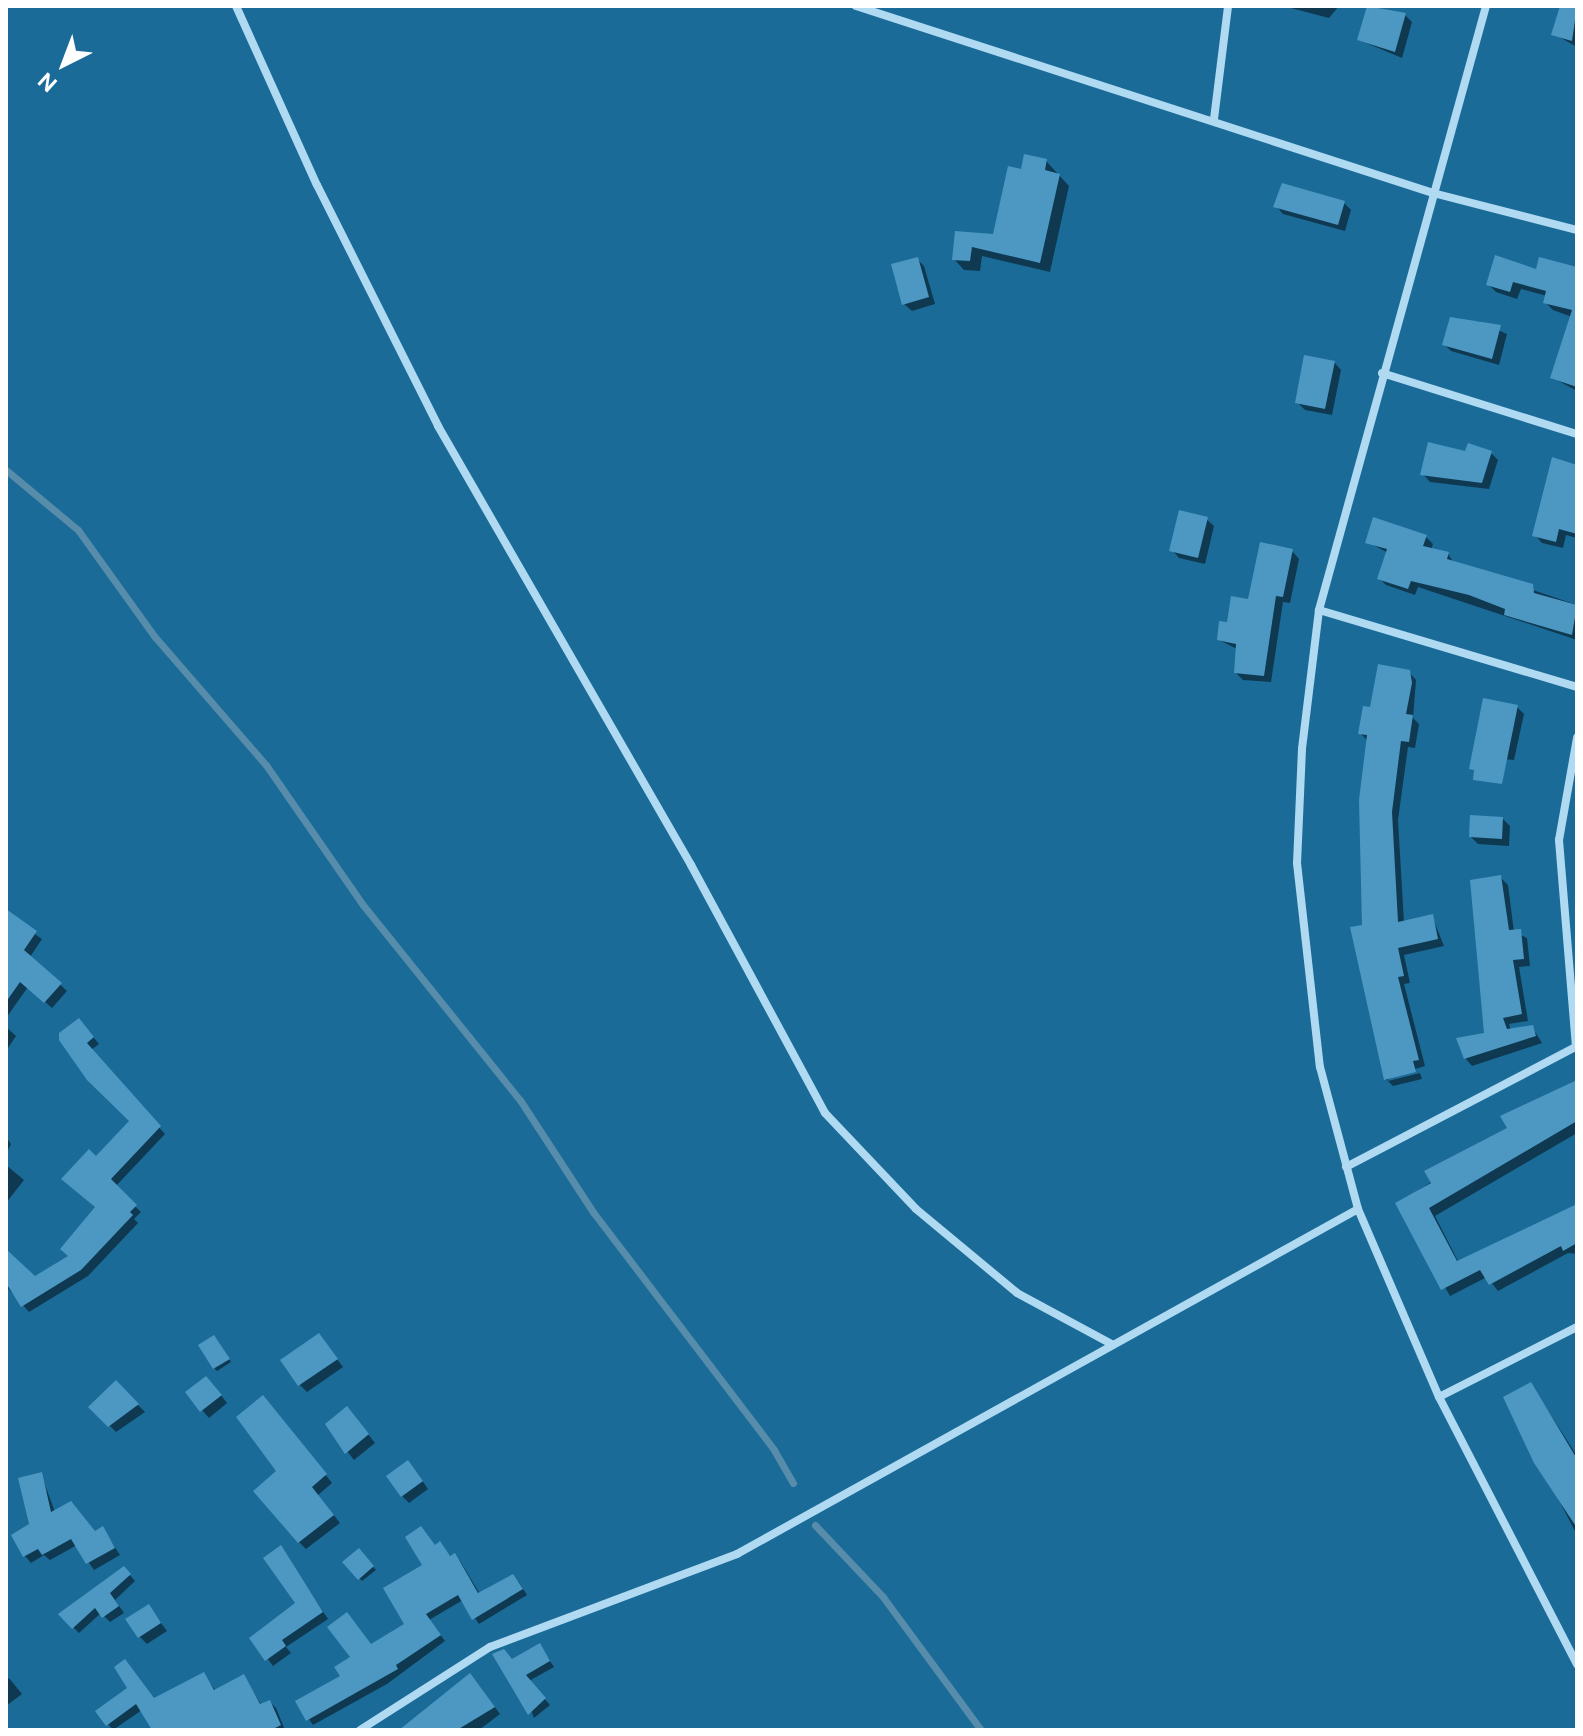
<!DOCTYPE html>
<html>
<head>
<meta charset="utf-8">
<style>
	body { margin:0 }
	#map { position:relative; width:1583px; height:1736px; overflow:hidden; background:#1b6b99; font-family:"DM Sans",sans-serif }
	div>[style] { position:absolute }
	.shadow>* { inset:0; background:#0007 }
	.stream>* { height:7px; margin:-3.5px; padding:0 3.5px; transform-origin:3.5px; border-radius:3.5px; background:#578caa }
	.building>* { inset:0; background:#4c98c3 }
	.street>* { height:8px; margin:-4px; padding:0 4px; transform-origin:4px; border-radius:4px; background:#b0daf1 }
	span { translate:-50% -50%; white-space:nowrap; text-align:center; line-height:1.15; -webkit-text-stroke:6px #1b6b99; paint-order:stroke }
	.frame { position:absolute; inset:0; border:8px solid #fff; pointer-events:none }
	.north { position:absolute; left:24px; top:24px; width:80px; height:80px; -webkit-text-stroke:6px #1b6b99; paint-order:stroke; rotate:222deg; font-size:22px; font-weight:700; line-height:32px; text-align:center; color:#fff }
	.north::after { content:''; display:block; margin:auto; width:28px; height:36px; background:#fff; clip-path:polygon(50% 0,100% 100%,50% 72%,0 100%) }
</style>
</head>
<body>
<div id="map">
	<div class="shadow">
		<i style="clip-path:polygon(1283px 6px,1339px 6px,1329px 18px)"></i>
		<i style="clip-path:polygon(1370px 6px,1405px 15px,1412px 22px,1402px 58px,1359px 40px)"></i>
		<i style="clip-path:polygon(1562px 6px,1577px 6px,1577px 47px,1554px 34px)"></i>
		<i style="clip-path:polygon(1046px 161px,1069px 186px,1050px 272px,982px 256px,980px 271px,964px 270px,954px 259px,956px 233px,994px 237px,1022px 171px)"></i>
		<i style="clip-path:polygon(1344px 203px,1351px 210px,1345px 231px,1283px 214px,1276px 206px)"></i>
		<i style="clip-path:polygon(1496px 258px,1577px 281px,1577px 391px,1553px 378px,1572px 317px,1553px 310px,1545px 302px,1547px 296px,1521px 289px,1517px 299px,1496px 292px,1488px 284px)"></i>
		<i style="clip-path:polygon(917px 259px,924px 266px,935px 304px,912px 311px,904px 304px)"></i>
		<i style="clip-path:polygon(1477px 321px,1507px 334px,1499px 365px,1451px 351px,1444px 344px,1476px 327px)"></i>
		<i style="clip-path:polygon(1334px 362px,1341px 370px,1332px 415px,1305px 410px,1298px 403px)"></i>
		<i style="clip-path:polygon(1491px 453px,1498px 460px,1489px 489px,1430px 482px,1423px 474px,1467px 454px)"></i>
		<i style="clip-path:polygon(1577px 467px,1577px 538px,1566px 535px,1563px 548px,1542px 543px,1535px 535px)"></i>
		<i style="clip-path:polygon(1206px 519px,1214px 526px,1205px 564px,1179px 558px,1172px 550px)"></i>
		<i style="clip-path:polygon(1426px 537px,1433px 544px,1431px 550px,1448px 554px,1454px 563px,1577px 605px,1577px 640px,1418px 587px,1415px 595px,1386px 585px,1379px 578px,1388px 553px,1368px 542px)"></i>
		<i style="clip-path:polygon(1292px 551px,1299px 559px,1290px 603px,1283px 602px,1271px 682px,1243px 680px,1236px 673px,1237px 649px,1219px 640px)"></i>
		<i style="clip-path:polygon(1409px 672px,1416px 680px,1413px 718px,1419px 724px,1415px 748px,1408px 747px,1398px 820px,1404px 922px,1432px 916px,1444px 946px,1404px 955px,1410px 983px,1404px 984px,1425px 1066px,1388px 1077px,1388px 1081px,1420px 1073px,1422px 1079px,1393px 1086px,1386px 1079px,1364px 927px,1368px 741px,1360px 733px,1372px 710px)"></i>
		<i style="clip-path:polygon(1517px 707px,1524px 714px,1514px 760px,1482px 757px)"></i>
		<i style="clip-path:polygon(1503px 819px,1510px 826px,1509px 846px,1478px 844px,1471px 837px)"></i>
		<i style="clip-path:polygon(1501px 878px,1508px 885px,1514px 932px,1527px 938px,1530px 966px,1519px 967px,1528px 1021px,1509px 1024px,1511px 1031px,1532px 1027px,1542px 1043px,1472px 1066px,1465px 1058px,1486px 1035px)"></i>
		<i style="clip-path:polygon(6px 914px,42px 939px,30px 957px,67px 991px,52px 1008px,28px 987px,6px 1018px)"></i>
		<i style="clip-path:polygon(6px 1027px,16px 1036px,6px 1051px)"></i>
		<i style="clip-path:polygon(85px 1027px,99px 1044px,91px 1050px,165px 1134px,115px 1187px,141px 1212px,134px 1219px,138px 1223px,88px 1276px,29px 1312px,6px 1286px,6px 1252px,34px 1279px,71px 1257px,97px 1207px,96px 1159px,132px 1121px,89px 1079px)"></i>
		<i style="clip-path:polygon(1577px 1082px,1577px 1133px,1435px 1216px,1459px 1263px,1577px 1205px,1577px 1254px,1568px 1253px,1498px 1291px,1487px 1277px,1450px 1296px,1398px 1204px,1510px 1129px,1503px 1117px)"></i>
		<i style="clip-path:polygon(6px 1137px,11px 1144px,6px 1154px)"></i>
		<i style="clip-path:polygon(6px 1165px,24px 1180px,6px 1203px)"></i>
		<i style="clip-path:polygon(319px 1335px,343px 1367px,307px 1392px,300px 1385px)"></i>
		<i style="clip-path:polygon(217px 1340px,231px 1362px,217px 1371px,214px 1368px)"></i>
		<i style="clip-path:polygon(116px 1383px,145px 1412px,116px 1432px,91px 1407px)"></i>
		<i style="clip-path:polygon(1531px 1384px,1577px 1456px,1577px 1535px,1506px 1398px)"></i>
		<i style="clip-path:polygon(213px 1385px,227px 1403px,209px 1418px,202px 1410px)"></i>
		<i style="clip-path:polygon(270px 1405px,332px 1483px,318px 1495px,340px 1523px,306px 1549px,299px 1542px,279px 1471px)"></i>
		<i style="clip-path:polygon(354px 1416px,375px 1443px,354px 1460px,327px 1425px)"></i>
		<i style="clip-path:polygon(415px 1470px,428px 1489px,409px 1503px,402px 1496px)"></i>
		<i style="clip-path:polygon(41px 1474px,55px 1512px,96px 1533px,103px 1529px,120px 1555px,94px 1570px,77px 1545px,50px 1560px,44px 1555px,31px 1563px,25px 1556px,13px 1536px,32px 1525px)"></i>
		<i style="clip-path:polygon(435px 1547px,460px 1561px,480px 1594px,518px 1581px,527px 1595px,479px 1624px,463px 1600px,429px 1620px,445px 1641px,387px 1684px,313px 1725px,297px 1702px,343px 1677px,372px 1646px,407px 1624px)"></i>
		<i style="clip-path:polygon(281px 1548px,328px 1619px,286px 1647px,291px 1653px,273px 1666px,252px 1638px,297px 1603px)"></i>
		<i style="clip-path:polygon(359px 1551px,376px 1570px,362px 1581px,345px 1562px)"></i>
		<i style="clip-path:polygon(129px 1574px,135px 1581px,115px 1600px,124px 1613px,110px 1622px,101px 1613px,79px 1633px,61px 1615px)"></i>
		<i style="clip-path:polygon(148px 1606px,167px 1631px,147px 1644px,140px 1637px)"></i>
		<i style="clip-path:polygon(539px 1645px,554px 1667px,529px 1681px,550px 1705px,534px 1718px,512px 1661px)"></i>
		<i style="clip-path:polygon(204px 1675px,216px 1691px,244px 1677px,262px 1706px,270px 1702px,276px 1708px,285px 1730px,154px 1730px,142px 1710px,113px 1730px,98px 1712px,154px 1700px)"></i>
		<i style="clip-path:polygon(9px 1678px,22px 1694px,6px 1706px,6px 1681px)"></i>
		<i style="clip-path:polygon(476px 1682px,500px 1714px,479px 1730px,419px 1730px)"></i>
	</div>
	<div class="stream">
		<i style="left:6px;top:470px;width:94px;rotate:39.8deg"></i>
		<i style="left:78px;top:530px;width:132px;rotate:54.3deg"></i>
		<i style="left:155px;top:637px;width:169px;rotate:49.1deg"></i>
		<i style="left:266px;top:765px;width:170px;rotate:55.3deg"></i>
		<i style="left:363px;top:905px;width:250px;rotate:51.2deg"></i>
		<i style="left:520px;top:1100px;width:134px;rotate:56.9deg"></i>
		<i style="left:593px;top:1212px;width:299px;rotate:52.7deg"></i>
		<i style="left:774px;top:1450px;width:38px;rotate:60deg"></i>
		<i style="left:815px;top:1525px;width:99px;rotate:46.6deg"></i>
		<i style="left:883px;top:1597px;width:165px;rotate:53.6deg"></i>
	</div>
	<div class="building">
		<i style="clip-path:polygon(1367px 6px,1406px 13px,1395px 52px,1357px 40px)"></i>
		<i style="clip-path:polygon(1560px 6px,1577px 6px,1572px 41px,1551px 35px)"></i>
		<i style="clip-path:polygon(1024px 154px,1047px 159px,1045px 170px,1060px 174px,1040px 263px,972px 247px,970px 261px,952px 260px,955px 231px,993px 234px,1008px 166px,1021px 169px)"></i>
		<i style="clip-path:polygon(1282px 183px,1345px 201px,1338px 225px,1273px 207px)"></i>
		<i style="clip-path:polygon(1495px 255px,1536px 269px,1539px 257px,1577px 267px,1577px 387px,1550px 378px,1572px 310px,1543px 303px,1546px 291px,1513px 282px,1510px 292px,1486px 285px)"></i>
		<i style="clip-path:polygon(918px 257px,929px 297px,902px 305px,891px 264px)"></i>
		<i style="clip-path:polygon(1450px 317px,1501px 325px,1492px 359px,1442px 345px)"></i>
		<i style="clip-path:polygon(1304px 355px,1335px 361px,1325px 409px,1295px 403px)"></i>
		<i style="clip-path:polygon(1428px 442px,1465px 451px,1468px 443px,1492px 451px,1482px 483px,1420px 475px)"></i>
		<i style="clip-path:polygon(1552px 457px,1577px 465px,1577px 534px,1559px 529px,1556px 542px,1532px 536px)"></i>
		<i style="clip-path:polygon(1179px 510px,1208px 517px,1198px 558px,1169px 551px)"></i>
		<i style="clip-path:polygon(1373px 517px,1427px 535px,1423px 546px,1449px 552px,1447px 559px,1533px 584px,1534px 593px,1577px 605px,1572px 635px,1504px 615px,1505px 609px,1469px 595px,1411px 581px,1408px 589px,1377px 579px,1387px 549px,1365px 543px)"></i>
		<i style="clip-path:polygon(1260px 542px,1293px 549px,1283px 597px,1276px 596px,1264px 676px,1234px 673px,1236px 644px,1217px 640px,1219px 621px,1227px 622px,1231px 596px,1248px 599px)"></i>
		<i style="clip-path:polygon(1378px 664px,1410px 670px,1412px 683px,1406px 714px,1413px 715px,1409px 742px,1401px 741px,1392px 812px,1398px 922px,1433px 914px,1438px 939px,1398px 948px,1404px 976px,1398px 977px,1419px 1060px,1413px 1061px,1416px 1072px,1384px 1080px,1350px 927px,1362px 925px,1359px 800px,1367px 735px,1358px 734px,1363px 706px,1370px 707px)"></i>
		<i style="clip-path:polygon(1483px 698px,1518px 705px,1502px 784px,1473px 780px,1474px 770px,1469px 769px)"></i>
		<i style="clip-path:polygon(1470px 815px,1503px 817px,1502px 839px,1469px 837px)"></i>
		<i style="clip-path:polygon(1501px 875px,1509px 930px,1521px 929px,1524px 959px,1513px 960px,1522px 1014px,1503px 1018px,1507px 1029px,1533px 1025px,1536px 1036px,1464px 1059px,1456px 1038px,1484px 1033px,1470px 880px)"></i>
		<i style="clip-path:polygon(6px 909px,37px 931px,24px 950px,62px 983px,44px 1003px,20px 982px,6px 1002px)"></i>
		<i style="clip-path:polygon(79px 1018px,94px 1037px,87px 1043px,161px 1126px,111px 1179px,137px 1205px,130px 1212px,133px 1215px,81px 1270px,21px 1307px,6px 1283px,6px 1249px,35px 1276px,68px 1256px,60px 1249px,95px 1207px,61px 1179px,89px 1149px,96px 1156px,129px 1121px,87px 1080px,59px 1040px,59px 1033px)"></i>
		<i style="clip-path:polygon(1577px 1080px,1577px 1121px,1429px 1208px,1457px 1261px,1577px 1204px,1577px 1243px,1563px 1251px,1561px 1246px,1489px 1285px,1480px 1270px,1441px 1290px,1395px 1203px,1431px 1183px,1424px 1171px,1507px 1128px,1500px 1116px)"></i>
		<i style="clip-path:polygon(319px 1333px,338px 1359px,298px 1386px,280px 1360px)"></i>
		<i style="clip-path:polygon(214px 1335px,230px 1359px,213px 1369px,198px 1345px)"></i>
		<i style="clip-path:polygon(206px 1376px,222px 1395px,200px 1412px,185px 1392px)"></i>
		<i style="clip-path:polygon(116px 1380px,139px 1404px,108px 1427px,88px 1407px)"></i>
		<i style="clip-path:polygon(1531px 1382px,1577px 1459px,1577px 1528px,1534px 1463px,1503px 1397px)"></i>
		<i style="clip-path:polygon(263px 1395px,327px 1474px,312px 1487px,334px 1515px,298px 1543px,253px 1491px,276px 1471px,236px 1417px)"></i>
		<i style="clip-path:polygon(347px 1406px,369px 1434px,345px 1454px,325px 1424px)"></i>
		<i style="clip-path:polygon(408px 1460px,423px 1481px,401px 1497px,386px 1476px)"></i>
		<i style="clip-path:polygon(42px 1472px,51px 1512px,71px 1501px,95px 1531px,103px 1526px,115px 1548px,86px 1564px,71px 1539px,42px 1555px,38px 1549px,23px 1557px,11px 1535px,29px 1524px,18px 1478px)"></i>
		<i style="clip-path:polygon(421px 1526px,435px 1545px,440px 1541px,450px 1556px,455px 1553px,478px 1593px,513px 1574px,523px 1589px,472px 1620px,458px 1595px,426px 1614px,441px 1635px,396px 1665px,398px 1669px,306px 1721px,295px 1701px,340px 1676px,334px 1667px,350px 1657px,327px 1627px,347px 1612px,371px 1644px,404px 1624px,383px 1588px,422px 1565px,405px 1537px)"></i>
		<i style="clip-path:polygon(281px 1545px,323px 1612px,282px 1640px,286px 1646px,265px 1661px,249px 1638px,295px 1603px,263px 1558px)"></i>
		<i style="clip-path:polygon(359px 1548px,374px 1566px,358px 1580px,342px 1562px)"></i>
		<i style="clip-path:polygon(124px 1566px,131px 1574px,110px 1593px,119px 1606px,102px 1618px,95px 1608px,72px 1629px,58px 1614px)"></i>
		<i style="clip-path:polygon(149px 1604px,161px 1623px,138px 1638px,125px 1619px)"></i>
		<i style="clip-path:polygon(540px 1643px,550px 1661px,526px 1675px,546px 1698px,528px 1715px,492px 1654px,504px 1649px,512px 1659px)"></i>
		<i style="clip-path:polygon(125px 1659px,154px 1698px,204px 1672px,214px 1690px,244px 1674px,260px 1704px,270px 1700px,281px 1725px,271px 1730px,152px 1730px,136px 1704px,106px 1726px,95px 1711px,127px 1688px,114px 1667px)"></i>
		<i style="clip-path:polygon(470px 1673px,495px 1707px,457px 1730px,399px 1730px)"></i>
	</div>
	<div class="street">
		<i style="left:236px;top:6px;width:196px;rotate:65.7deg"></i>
		<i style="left:317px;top:185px;width:270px;rotate:63.3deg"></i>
		<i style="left:438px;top:426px;width:507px;rotate:60.04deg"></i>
		<i style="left:691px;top:865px;width:282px;rotate:61.6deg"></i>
		<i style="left:825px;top:1113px;width:132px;rotate:46.5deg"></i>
		<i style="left:916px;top:1209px;width:131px;rotate:39.7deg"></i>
		<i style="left:1017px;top:1293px;width:109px;rotate:28.4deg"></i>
		<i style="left:856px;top:6px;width:607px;rotate:17.96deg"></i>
		<i style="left:1433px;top:193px;width:149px;rotate:14.4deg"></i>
		<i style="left:1486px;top:6px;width:627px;rotate:105.46deg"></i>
		<i style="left:1319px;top:610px;width:140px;rotate:97deg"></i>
		<i style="left:1302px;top:749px;width:114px;rotate:92.5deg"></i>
		<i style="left:1297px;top:863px;width:205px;rotate:83.6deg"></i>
		<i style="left:1320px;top:1067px;width:147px;rotate:75deg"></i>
		<i style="left:1358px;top:1209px;width:205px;rotate:66.7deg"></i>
		<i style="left:1439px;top:1397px;width:301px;rotate:62.7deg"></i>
		<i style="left:1214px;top:119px;width:114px;rotate:-82.9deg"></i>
		<i style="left:1382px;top:373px;width:204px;rotate:17.4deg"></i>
		<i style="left:1319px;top:610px;width:269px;rotate:16.6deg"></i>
		<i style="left:1576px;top:1047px;width:208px;rotate:-94.7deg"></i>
		<i style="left:1559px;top:840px;width:104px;rotate:-80deg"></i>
		<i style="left:1346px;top:1167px;width:261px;rotate:-27.6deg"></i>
		<i style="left:1439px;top:1397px;width:155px;rotate:-26.9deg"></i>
		<i style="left:360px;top:1730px;width:154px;rotate:-32.6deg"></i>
		<i style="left:490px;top:1647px;width:264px;rotate:-20.6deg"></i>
		<i style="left:737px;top:1554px;width:710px;rotate:-29.05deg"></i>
	</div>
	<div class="frame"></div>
	<div class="north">N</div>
</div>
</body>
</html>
